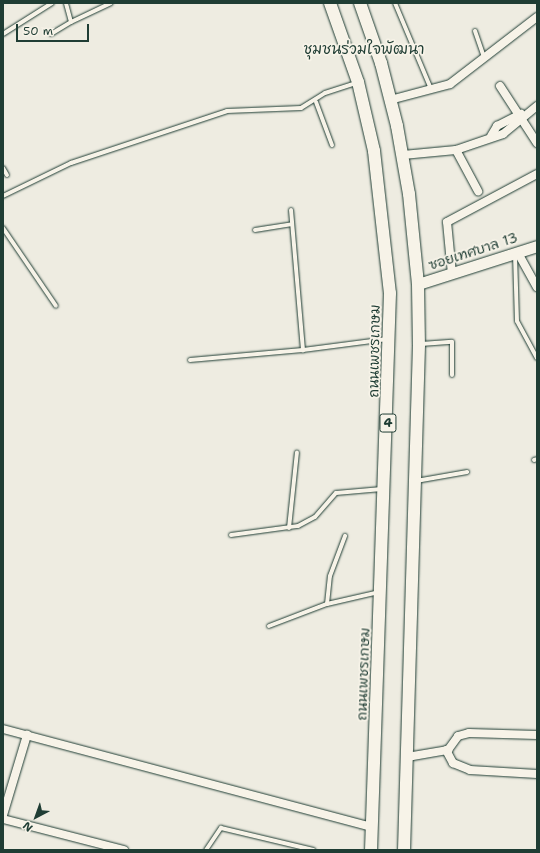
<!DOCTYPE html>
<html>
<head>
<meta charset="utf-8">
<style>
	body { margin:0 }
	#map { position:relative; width:540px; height:853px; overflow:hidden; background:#eeece1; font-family:"Shantell Sans","Playpen Sans Thai",sans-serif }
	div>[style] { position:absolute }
	.roads { filter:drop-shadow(0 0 1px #1f3d34) drop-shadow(0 0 1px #1f3d34) }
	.lane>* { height:4px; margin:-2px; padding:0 2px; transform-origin:2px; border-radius:2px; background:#f7f3e8 }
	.street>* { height:8px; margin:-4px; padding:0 4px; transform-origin:4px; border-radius:4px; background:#f7f3e8 }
	.secondary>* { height:11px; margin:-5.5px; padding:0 5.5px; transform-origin:5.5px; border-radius:5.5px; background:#f7f3e8 }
	.primary>* { height:12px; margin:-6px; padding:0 6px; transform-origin:6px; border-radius:6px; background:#f7f3e8 }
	span { translate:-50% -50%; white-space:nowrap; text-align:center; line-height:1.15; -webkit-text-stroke:3.5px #f7f3e8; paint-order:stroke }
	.shield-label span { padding:1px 3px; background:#f7f3e8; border:1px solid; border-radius:3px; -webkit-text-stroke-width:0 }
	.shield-label { font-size:13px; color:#1f3d34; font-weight:700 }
	.street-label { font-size:14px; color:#1f3d34 }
	.neighbourhood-label { font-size:15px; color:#1f3d34 }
	.frame { position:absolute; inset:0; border:4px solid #1f3d34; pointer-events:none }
	.north { position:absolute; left:16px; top:797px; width:40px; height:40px; -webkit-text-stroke:3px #f7f3e8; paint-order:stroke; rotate:221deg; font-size:11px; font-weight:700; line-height:16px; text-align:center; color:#1f3d34 }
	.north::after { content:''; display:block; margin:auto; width:14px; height:18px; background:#1f3d34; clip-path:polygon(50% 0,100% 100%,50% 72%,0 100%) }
	.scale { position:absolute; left:16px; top:24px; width:73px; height:18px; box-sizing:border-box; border:2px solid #1f3d34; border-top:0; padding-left:5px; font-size:12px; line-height:14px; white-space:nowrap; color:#1f3d34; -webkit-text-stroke:3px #f7f3e8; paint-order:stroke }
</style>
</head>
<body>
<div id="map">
	<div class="roads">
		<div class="lane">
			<i style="left:395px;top:3px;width:93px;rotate:67.3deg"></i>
			<i style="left:71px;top:22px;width:44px;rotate:-25.4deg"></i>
			<i style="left:475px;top:31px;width:28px;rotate:71deg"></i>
			<i style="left:3px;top:34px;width:58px;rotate:-32.3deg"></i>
			<i style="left:51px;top:34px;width:23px;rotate:-31deg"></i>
			<i style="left:71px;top:22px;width:20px;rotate:-105deg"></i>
			<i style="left:316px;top:102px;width:46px;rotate:69.6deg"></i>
			<i style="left:3px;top:168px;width:8px;rotate:60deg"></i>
			<i style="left:3px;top:196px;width:76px;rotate:-25.9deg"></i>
			<i style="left:71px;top:163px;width:164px;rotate:-18.4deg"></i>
			<i style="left:227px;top:111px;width:74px;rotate:-2.3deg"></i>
			<i style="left:301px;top:108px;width:28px;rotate:-32deg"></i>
			<i style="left:325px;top:93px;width:33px;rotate:-18deg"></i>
			<i style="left:291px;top:210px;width:141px;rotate:85.1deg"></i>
			<i style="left:303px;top:350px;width:85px;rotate:-7.5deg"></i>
			<i style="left:3px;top:228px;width:94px;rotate:55.8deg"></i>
			<i style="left:255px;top:230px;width:36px;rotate:-9deg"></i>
			<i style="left:515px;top:254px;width:67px;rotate:88.3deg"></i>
			<i style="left:517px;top:321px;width:42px;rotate:61.6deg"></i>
			<i style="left:421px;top:344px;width:31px;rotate:-4deg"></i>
			<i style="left:452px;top:342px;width:33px;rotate:90deg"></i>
			<i style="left:190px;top:360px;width:113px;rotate:-5.1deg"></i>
			<i style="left:534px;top:460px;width:3px;rotate:-18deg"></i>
			<i style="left:416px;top:481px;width:52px;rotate:-10deg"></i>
			<i style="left:289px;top:528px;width:76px;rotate:-84deg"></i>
			<i style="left:231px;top:535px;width:68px;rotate:-7.7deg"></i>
			<i style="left:298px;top:526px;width:19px;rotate:-28deg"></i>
			<i style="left:315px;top:517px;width:32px;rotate:-49deg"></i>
			<i style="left:336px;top:493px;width:46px;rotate:-5deg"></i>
			<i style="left:327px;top:604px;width:28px;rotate:-84deg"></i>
			<i style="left:330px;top:576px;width:43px;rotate:-69.4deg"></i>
			<i style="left:269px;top:626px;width:62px;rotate:-20.8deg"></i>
			<i style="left:327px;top:604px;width:53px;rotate:-13deg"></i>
			<i style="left:206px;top:850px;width:27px;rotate:-56deg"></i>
			<i style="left:221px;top:828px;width:95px;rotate:13.4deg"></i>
		</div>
		<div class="street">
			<i style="left:500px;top:86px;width:68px;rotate:57deg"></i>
			<i style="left:390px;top:100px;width:62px;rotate:-14.9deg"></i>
			<i style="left:450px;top:84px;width:110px;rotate:-37.6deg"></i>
			<i style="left:491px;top:136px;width:12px;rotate:-59deg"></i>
			<i style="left:497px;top:126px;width:27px;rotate:-27deg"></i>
			<i style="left:456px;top:150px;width:47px;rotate:61.8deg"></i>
			<i style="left:403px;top:155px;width:53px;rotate:-5.4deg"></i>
			<i style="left:456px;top:150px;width:50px;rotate:-18.8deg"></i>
			<i style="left:503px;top:134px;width:44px;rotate:-39.5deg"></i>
			<i style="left:518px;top:253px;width:39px;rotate:61deg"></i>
			<i style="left:452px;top:274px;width:52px;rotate:-95.5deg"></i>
			<i style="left:447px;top:222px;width:102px;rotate:-28.1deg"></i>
			<i style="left:3px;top:729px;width:382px;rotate:14.9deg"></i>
			<i style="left:446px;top:750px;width:15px;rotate:62deg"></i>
			<i style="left:453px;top:763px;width:18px;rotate:22deg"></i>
			<i style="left:470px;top:770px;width:67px;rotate:3.4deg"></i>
			<i style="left:407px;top:757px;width:42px;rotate:-9.7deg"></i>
			<i style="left:448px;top:750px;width:17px;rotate:-54deg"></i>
			<i style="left:458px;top:736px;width:11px;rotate:-15deg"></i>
			<i style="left:469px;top:733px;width:68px;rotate:1.7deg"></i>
			<i style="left:3px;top:815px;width:84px;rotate:-73.3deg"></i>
			<i style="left:3px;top:819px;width:125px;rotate:14.4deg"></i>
		</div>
		<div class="secondary">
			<i style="left:418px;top:284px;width:125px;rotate:-17.7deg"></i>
		</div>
		<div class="primary">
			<i style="left:330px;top:3px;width:84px;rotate:70.5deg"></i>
			<i style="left:358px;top:82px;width:71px;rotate:76.9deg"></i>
			<i style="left:374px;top:151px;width:143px;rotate:83.6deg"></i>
			<i style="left:390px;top:293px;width:557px;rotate:91.95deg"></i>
			<i style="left:360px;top:3px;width:64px;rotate:70.7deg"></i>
			<i style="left:381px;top:63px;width:65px;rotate:75.7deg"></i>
			<i style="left:397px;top:126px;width:69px;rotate:80deg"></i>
			<i style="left:409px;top:194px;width:90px;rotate:84.3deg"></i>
			<i style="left:418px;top:284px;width:61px;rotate:89.1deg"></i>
			<i style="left:419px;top:345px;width:505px;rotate:91.7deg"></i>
		</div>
	</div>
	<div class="shield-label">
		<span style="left:388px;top:423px">4</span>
	</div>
	<div class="street-label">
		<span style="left:473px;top:251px;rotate:-18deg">ซอยเทศบาล 13</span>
		<span style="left:374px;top:351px;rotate:-89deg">ถนนเพชรเกษม</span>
		<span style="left:363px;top:674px;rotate:-88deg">ถนนเพชรเกษม</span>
	</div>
	<div class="neighbourhood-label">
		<span style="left:364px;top:50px">ชุมชนร่วมใจพัฒนา</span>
	</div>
	<div class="frame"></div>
	<div class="north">N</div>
	<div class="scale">50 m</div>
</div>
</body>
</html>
